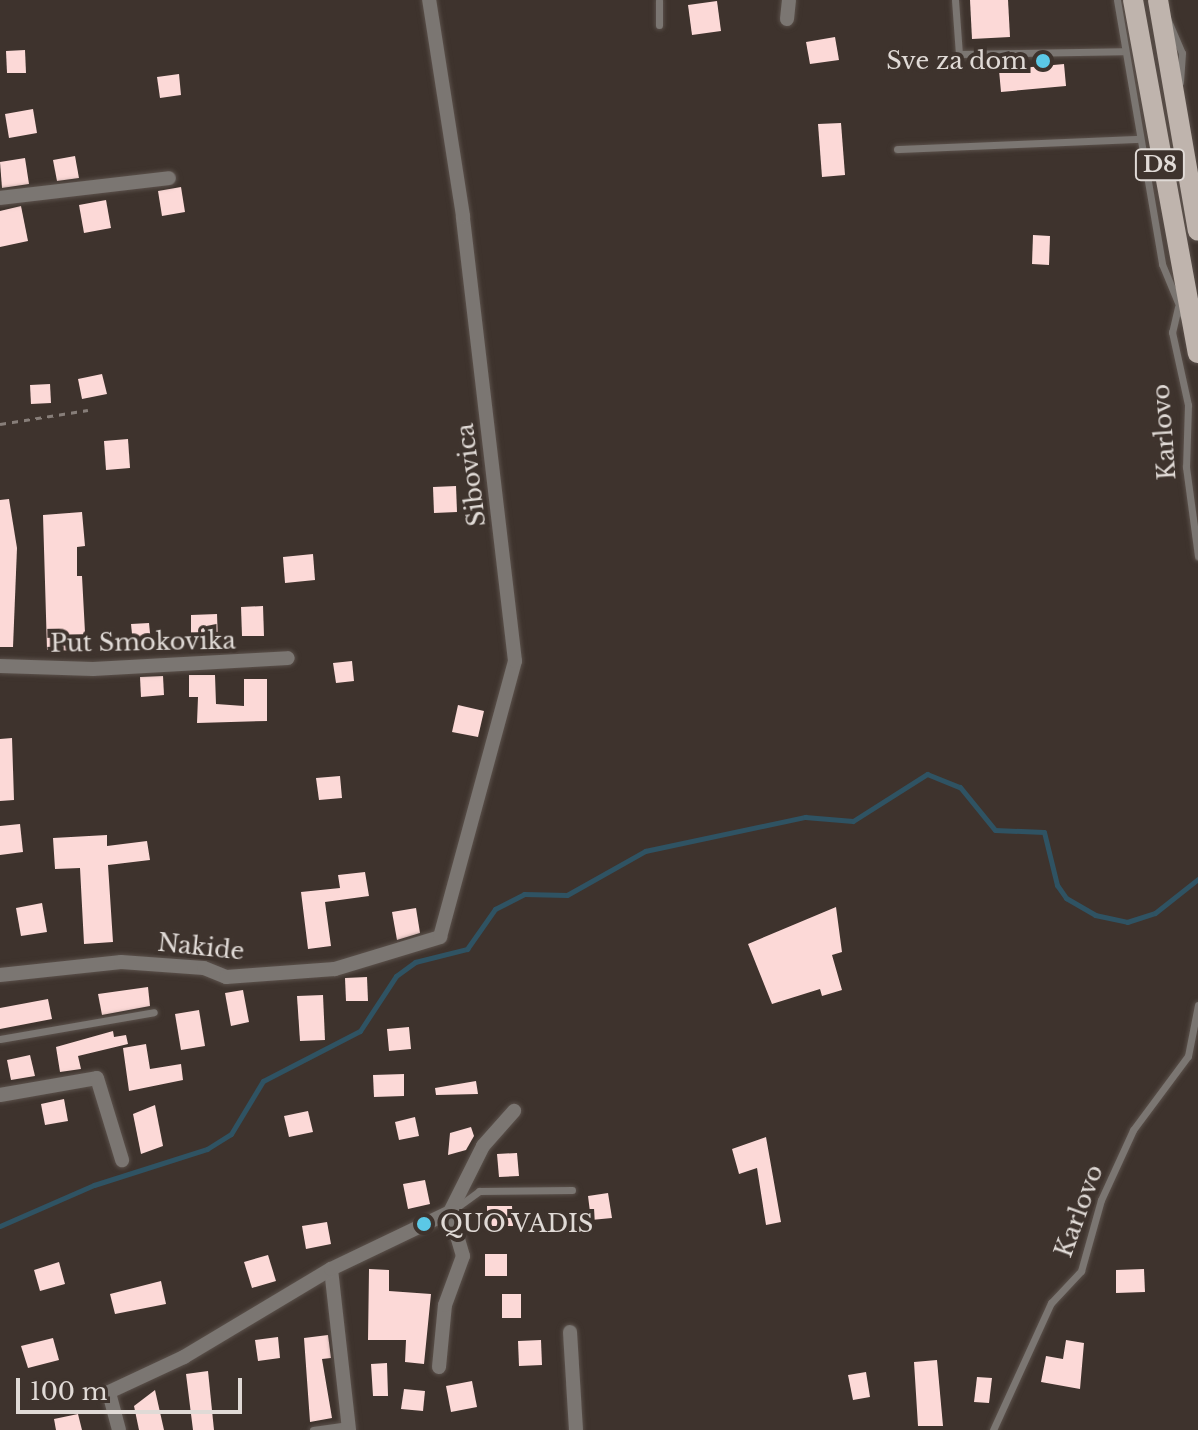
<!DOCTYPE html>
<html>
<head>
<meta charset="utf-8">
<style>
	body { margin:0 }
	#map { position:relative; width:1198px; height:1430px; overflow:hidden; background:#3e332d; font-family:"Libre Baskerville",serif }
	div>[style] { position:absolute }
	.stream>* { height:5px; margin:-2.5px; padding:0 2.5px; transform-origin:2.5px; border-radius:2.5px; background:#2f5363 }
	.building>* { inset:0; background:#fcd9d7 }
	.path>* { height:3px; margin-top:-1.5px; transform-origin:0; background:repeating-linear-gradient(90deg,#877e79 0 6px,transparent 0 12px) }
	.roads { filter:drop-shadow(0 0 2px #5b514b) drop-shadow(0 0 2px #5b514b) }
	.service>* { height:7px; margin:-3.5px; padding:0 3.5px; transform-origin:3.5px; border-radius:3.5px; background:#7b7672 }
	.minor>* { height:14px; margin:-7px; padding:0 7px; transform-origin:7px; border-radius:7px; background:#7b7672 }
	.primary>* { height:20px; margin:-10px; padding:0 10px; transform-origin:10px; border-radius:10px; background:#bfb4ad }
	.dots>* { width:22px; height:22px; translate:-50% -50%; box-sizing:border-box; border:4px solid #3e332d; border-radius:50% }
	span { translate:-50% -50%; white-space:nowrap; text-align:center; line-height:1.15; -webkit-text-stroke:8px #3e332d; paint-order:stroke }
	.shield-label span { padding:2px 6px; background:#3e332d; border:2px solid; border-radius:6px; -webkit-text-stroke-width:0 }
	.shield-label { font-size:22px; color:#e0dad6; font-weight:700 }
	.poi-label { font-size:24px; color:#e0dad6 }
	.right { translate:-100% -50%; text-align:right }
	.left { translate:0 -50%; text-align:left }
	.street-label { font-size:24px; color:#e0dad6 }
	.scale { position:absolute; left:16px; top:1378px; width:226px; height:36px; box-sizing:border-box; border:4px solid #e0dad6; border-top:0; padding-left:10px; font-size:24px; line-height:28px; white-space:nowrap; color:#e0dad6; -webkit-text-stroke:6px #3e332d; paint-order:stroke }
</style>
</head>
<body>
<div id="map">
	<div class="stream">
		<i style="left:0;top:1226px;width:103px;rotate:-23.6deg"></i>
		<i style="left:94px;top:1185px;width:119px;rotate:-17.7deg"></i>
		<i style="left:207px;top:1149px;width:28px;rotate:-32deg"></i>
		<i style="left:231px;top:1134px;width:62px;rotate:-58.9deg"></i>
		<i style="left:263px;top:1081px;width:109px;rotate:-27.3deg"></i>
		<i style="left:360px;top:1031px;width:66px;rotate:-56.8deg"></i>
		<i style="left:396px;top:976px;width:24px;rotate:-36deg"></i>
		<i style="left:415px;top:962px;width:54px;rotate:-14deg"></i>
		<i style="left:467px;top:949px;width:49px;rotate:-55deg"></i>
		<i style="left:495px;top:909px;width:33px;rotate:-27deg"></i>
		<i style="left:524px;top:894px;width:43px;rotate:1.3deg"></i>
		<i style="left:567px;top:895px;width:90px;rotate:-29.4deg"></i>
		<i style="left:645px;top:851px;width:164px;rotate:-12deg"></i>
		<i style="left:805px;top:817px;width:48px;rotate:4.8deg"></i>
		<i style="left:853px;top:821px;width:88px;rotate:-32.4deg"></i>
		<i style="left:927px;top:774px;width:35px;rotate:22deg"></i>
		<i style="left:960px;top:787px;width:55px;rotate:50.9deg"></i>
		<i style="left:995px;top:830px;width:49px;rotate:2.3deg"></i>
		<i style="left:1044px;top:832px;width:55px;rotate:76.2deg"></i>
		<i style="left:1057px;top:885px;width:16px;rotate:55deg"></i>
		<i style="left:1066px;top:898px;width:34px;rotate:30deg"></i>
		<i style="left:1095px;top:915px;width:33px;rotate:12deg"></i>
		<i style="left:1127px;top:922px;width:29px;rotate:-18deg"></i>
		<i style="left:1155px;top:913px;width:55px;rotate:-38.3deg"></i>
	</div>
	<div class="building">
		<i style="clip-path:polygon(970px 0,1008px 0,1010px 37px,972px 39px)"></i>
		<i style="clip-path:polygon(717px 1px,721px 31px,692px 35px,688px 5px)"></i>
		<i style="clip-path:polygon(835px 37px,839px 60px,810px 64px,806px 42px)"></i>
		<i style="clip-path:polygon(25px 50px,26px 73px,7px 73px,6px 51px)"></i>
		<i style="clip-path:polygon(1064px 64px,1066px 86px,1001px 92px,999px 70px)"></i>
		<i style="clip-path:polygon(179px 74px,181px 95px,160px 98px,157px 77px)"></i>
		<i style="clip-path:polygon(33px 109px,37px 133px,9px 138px,5px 114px)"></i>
		<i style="clip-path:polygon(841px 123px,845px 175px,822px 177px,818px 124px)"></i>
		<i style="clip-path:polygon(75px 156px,79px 178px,57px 181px,53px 160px)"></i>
		<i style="clip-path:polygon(25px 158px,29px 184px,2px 188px,0 162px)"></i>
		<i style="clip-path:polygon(181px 187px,185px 212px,162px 216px,158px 191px)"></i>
		<i style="clip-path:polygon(106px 200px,111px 228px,84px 233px,79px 205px)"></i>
		<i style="clip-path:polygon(21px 206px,28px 241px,0 247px,0 211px)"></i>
		<i style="clip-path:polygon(1033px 235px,1050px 236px,1049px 265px,1032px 264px)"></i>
		<i style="clip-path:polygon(102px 374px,107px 394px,82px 399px,78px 379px)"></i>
		<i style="clip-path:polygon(50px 384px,51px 403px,31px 404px,30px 385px)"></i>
		<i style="clip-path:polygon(128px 439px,130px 468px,106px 470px,104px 441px)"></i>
		<i style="clip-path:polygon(456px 486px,457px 512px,434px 513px,433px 487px)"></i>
		<i style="clip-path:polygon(9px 499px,17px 548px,13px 647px,0 647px,0 500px)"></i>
		<i style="clip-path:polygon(82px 512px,85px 546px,77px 547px,77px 576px,82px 576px,86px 651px,47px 650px,43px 515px)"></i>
		<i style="clip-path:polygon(313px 554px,315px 580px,285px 583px,283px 557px)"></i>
		<i style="clip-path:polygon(263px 606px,264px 636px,242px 636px,241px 607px)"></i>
		<i style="clip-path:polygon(217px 614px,218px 643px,191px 644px,191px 615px)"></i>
		<i style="clip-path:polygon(149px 623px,151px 643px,133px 644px,131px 624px)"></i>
		<i style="clip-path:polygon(352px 661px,354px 681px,336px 683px,333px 663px)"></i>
		<i style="clip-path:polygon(189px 675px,215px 675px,216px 704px,244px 706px,244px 679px,267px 679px,267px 721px,197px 723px,198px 697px,189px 697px)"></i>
		<i style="clip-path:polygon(163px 676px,164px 695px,141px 697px,140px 677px)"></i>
		<i style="clip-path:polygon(458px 705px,484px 711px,478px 737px,452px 732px)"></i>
		<i style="clip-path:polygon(12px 738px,14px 800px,0 801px,0 739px)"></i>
		<i style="clip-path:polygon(340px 776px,342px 798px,319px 800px,316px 778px)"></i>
		<i style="clip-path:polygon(20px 824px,23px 852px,0 855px,0 826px)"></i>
		<i style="clip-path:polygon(107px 835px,107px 846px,147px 841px,150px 860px,108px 865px,113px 942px,84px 944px,80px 868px,55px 869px,53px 838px)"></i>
		<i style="clip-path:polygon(365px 872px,369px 896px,325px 902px,331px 946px,308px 949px,301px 892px,340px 888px,338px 875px)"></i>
		<i style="clip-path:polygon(42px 903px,47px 932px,21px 936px,16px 908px)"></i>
		<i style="clip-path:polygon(836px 907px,842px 952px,832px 955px,842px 990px,822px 996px,820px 989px,772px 1004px,748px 944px)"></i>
		<i style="clip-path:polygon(416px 908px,420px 933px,397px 940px,392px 912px)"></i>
		<i style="clip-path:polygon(367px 977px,368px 1001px,346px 1001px,345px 978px)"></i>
		<i style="clip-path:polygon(148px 987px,150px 1006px,102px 1015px,98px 994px)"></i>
		<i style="clip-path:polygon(243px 990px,249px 1022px,231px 1026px,225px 993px)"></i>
		<i style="clip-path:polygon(323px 995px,325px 1040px,300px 1041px,297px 996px)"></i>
		<i style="clip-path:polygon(48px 999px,52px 1019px,0 1029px,0 1008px)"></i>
		<i style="clip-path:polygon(199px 1010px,205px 1046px,181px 1050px,175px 1014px)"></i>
		<i style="clip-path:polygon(409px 1027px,411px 1049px,389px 1051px,387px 1029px)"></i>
		<i style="clip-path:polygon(113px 1031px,114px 1037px,126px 1035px,128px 1044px,78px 1056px,81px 1069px,60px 1072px,56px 1047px)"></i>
		<i style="clip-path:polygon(146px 1044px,150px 1069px,181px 1064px,183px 1080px,129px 1091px,123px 1048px)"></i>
		<i style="clip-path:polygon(30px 1055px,35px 1076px,11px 1080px,7px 1060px)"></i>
		<i style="clip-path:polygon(404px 1074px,404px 1096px,374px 1097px,373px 1075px)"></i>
		<i style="clip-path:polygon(476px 1081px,478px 1094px,436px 1095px,435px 1088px)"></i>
		<i style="clip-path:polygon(64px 1099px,68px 1121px,45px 1125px,41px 1104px)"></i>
		<i style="clip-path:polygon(155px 1105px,163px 1146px,141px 1154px,133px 1114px)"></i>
		<i style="clip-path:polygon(308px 1111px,313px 1132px,289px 1137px,284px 1116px)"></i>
		<i style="clip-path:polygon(415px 1117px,419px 1136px,399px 1140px,395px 1122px)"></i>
		<i style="clip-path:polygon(471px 1127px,474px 1136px,466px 1150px,448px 1155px,450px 1133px)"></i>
		<i style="clip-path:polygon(766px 1137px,781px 1222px,766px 1225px,757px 1168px,739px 1174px,732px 1149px)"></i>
		<i style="clip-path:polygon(517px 1153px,519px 1176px,499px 1177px,497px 1154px)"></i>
		<i style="clip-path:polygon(425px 1180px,430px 1204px,408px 1209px,403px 1184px)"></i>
		<i style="clip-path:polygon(608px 1193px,612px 1218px,591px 1220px,588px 1196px)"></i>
		<i style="clip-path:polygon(487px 1206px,512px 1206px,513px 1226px,487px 1226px)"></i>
		<i style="clip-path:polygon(327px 1222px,331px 1244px,306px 1249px,302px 1226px)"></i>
		<i style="clip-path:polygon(485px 1254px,507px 1254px,507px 1276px,485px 1276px)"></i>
		<i style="clip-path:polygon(268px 1255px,276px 1281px,252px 1288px,244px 1262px)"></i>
		<i style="clip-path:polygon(59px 1262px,65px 1284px,40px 1291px,34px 1270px)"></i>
		<i style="clip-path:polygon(369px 1269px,389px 1270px,389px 1291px,431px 1294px,424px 1364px,405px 1362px,406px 1340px,368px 1340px)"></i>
		<i style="clip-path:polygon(1144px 1269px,1145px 1292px,1116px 1293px,1116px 1270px)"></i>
		<i style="clip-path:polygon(161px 1281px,166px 1304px,115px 1314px,110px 1294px)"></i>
		<i style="clip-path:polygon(502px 1294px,521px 1294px,521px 1318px,502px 1318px)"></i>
		<i style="clip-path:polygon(328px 1335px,331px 1358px,322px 1359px,332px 1418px,310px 1422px,304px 1338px)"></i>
		<i style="clip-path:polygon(278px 1337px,280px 1358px,258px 1361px,255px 1340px)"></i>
		<i style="clip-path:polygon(53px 1338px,59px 1360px,28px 1368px,21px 1346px)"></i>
		<i style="clip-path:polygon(541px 1340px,542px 1365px,519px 1366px,518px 1341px)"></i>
		<i style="clip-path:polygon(1066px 1340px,1084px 1343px,1080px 1389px,1041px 1382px,1046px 1356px,1063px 1359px)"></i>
		<i style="clip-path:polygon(937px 1360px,943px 1426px,918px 1426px,914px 1362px)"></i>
		<i style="clip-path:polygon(387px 1363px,388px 1396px,373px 1396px,371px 1364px)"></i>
		<i style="clip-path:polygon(208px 1371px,214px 1430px,193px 1430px,186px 1374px)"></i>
		<i style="clip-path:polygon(866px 1372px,870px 1397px,853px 1400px,848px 1375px)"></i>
		<i style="clip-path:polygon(977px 1377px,992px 1378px,989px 1403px,974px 1402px)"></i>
		<i style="clip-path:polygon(472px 1381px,477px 1407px,451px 1412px,446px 1386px)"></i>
		<i style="clip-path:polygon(404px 1389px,425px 1391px,423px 1411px,401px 1409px)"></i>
		<i style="clip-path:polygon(155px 1390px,164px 1430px,139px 1430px,134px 1406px)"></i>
		<i style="clip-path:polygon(78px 1414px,82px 1430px,56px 1430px,54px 1419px)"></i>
	</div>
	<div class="path">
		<i style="left:0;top:424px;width:89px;rotate:-9deg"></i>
	</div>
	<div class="roads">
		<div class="service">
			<i style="left:659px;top:0;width:25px;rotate:90deg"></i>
			<i style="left:955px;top:0;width:54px;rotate:85.8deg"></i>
			<i style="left:959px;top:54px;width:164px;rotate:-1deg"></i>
			<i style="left:1117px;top:0;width:268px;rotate:80.3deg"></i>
			<i style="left:1162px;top:264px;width:57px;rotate:67.5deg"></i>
			<i style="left:1167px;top:18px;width:38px;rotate:67deg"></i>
			<i style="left:1182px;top:53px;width:29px;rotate:94deg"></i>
			<i style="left:897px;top:149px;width:241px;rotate:-2.4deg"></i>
			<i style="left:1178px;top:307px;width:26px;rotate:103deg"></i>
			<i style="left:1172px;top:332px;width:75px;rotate:77.6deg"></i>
			<i style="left:1188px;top:405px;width:62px;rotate:91.8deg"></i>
			<i style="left:1186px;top:467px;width:90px;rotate:82.3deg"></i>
			<i style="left:0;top:1039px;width:156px;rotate:-9.9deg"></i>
			<i style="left:456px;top:1208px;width:29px;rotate:-36deg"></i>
			<i style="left:479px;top:1191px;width:93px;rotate:-0.6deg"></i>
			<i style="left:313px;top:1430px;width:36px;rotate:-8deg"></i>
			<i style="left:993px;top:1430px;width:140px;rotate:-65.5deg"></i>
			<i style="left:1051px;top:1303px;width:44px;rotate:-46.8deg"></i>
			<i style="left:1081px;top:1271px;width:74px;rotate:-74.3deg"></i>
			<i style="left:1101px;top:1200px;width:77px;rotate:-65.4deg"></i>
			<i style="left:1133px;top:1130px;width:92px;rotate:-53.4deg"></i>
			<i style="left:1188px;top:1056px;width:52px;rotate:-78.9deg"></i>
		</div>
		<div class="minor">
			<i style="left:787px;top:19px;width:19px;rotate:-84deg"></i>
			<i style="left:0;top:198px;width:170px;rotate:-6.7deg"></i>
			<i style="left:0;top:666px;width:93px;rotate:1.8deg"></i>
			<i style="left:93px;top:669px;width:195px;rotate:-3.2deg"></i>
			<i style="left:0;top:975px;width:122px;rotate:-6.1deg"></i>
			<i style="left:121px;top:962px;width:83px;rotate:4.1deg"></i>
			<i style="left:204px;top:968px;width:24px;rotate:22deg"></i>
			<i style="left:226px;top:977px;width:109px;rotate:-4.2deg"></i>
			<i style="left:335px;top:969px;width:110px;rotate:-16.9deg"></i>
			<i style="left:440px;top:937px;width:286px;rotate:-74.8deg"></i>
			<i style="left:515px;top:661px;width:448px;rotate:-96.7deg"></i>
			<i style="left:463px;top:216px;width:219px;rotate:-98.9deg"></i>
			<i style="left:0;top:1095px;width:98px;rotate:-9.9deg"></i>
			<i style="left:97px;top:1078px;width:86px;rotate:73deg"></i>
			<i style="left:331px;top:1269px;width:162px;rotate:83.6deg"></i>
			<i style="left:570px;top:1332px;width:98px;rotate:86.5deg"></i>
			<i style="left:439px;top:1367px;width:62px;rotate:-84.5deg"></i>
			<i style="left:445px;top:1305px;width:52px;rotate:-69.8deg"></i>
			<i style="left:463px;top:1256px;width:46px;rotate:-106.5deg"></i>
			<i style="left:119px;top:1430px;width:39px;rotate:-105deg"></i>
			<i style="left:109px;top:1392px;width:83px;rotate:-25deg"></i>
			<i style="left:184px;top:1357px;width:171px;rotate:-30.9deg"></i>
			<i style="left:331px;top:1269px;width:132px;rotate:-25.6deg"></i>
			<i style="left:450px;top:1212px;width:74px;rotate:-63.4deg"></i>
			<i style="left:483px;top:1146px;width:47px;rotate:-48.5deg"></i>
		</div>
		<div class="primary">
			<i style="left:1133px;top:0;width:359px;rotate:79.6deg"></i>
			<i style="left:1158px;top:0;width:234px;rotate:80.2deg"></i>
		</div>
	</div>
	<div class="dots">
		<i style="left:1043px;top:61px;background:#5bc8e6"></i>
		<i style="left:424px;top:1224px;background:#5bc8e6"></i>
	</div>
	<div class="shield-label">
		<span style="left:1160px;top:165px">D8</span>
	</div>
	<div class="poi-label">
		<span class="right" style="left:1027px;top:61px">Sve za dom</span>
		<span class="left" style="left:440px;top:1224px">QUO VADIS</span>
	</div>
	<div class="street-label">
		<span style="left:1164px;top:432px;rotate:-94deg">Karlovo</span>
		<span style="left:471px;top:475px;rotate:-97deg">Sibovica</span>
		<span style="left:143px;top:642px;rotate:-1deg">Put Smokovika</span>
		<span style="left:201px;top:947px;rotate:6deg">Nakide</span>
		<span style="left:1079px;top:1211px;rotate:-70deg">Karlovo</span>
	</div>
	<div class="scale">100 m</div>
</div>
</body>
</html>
